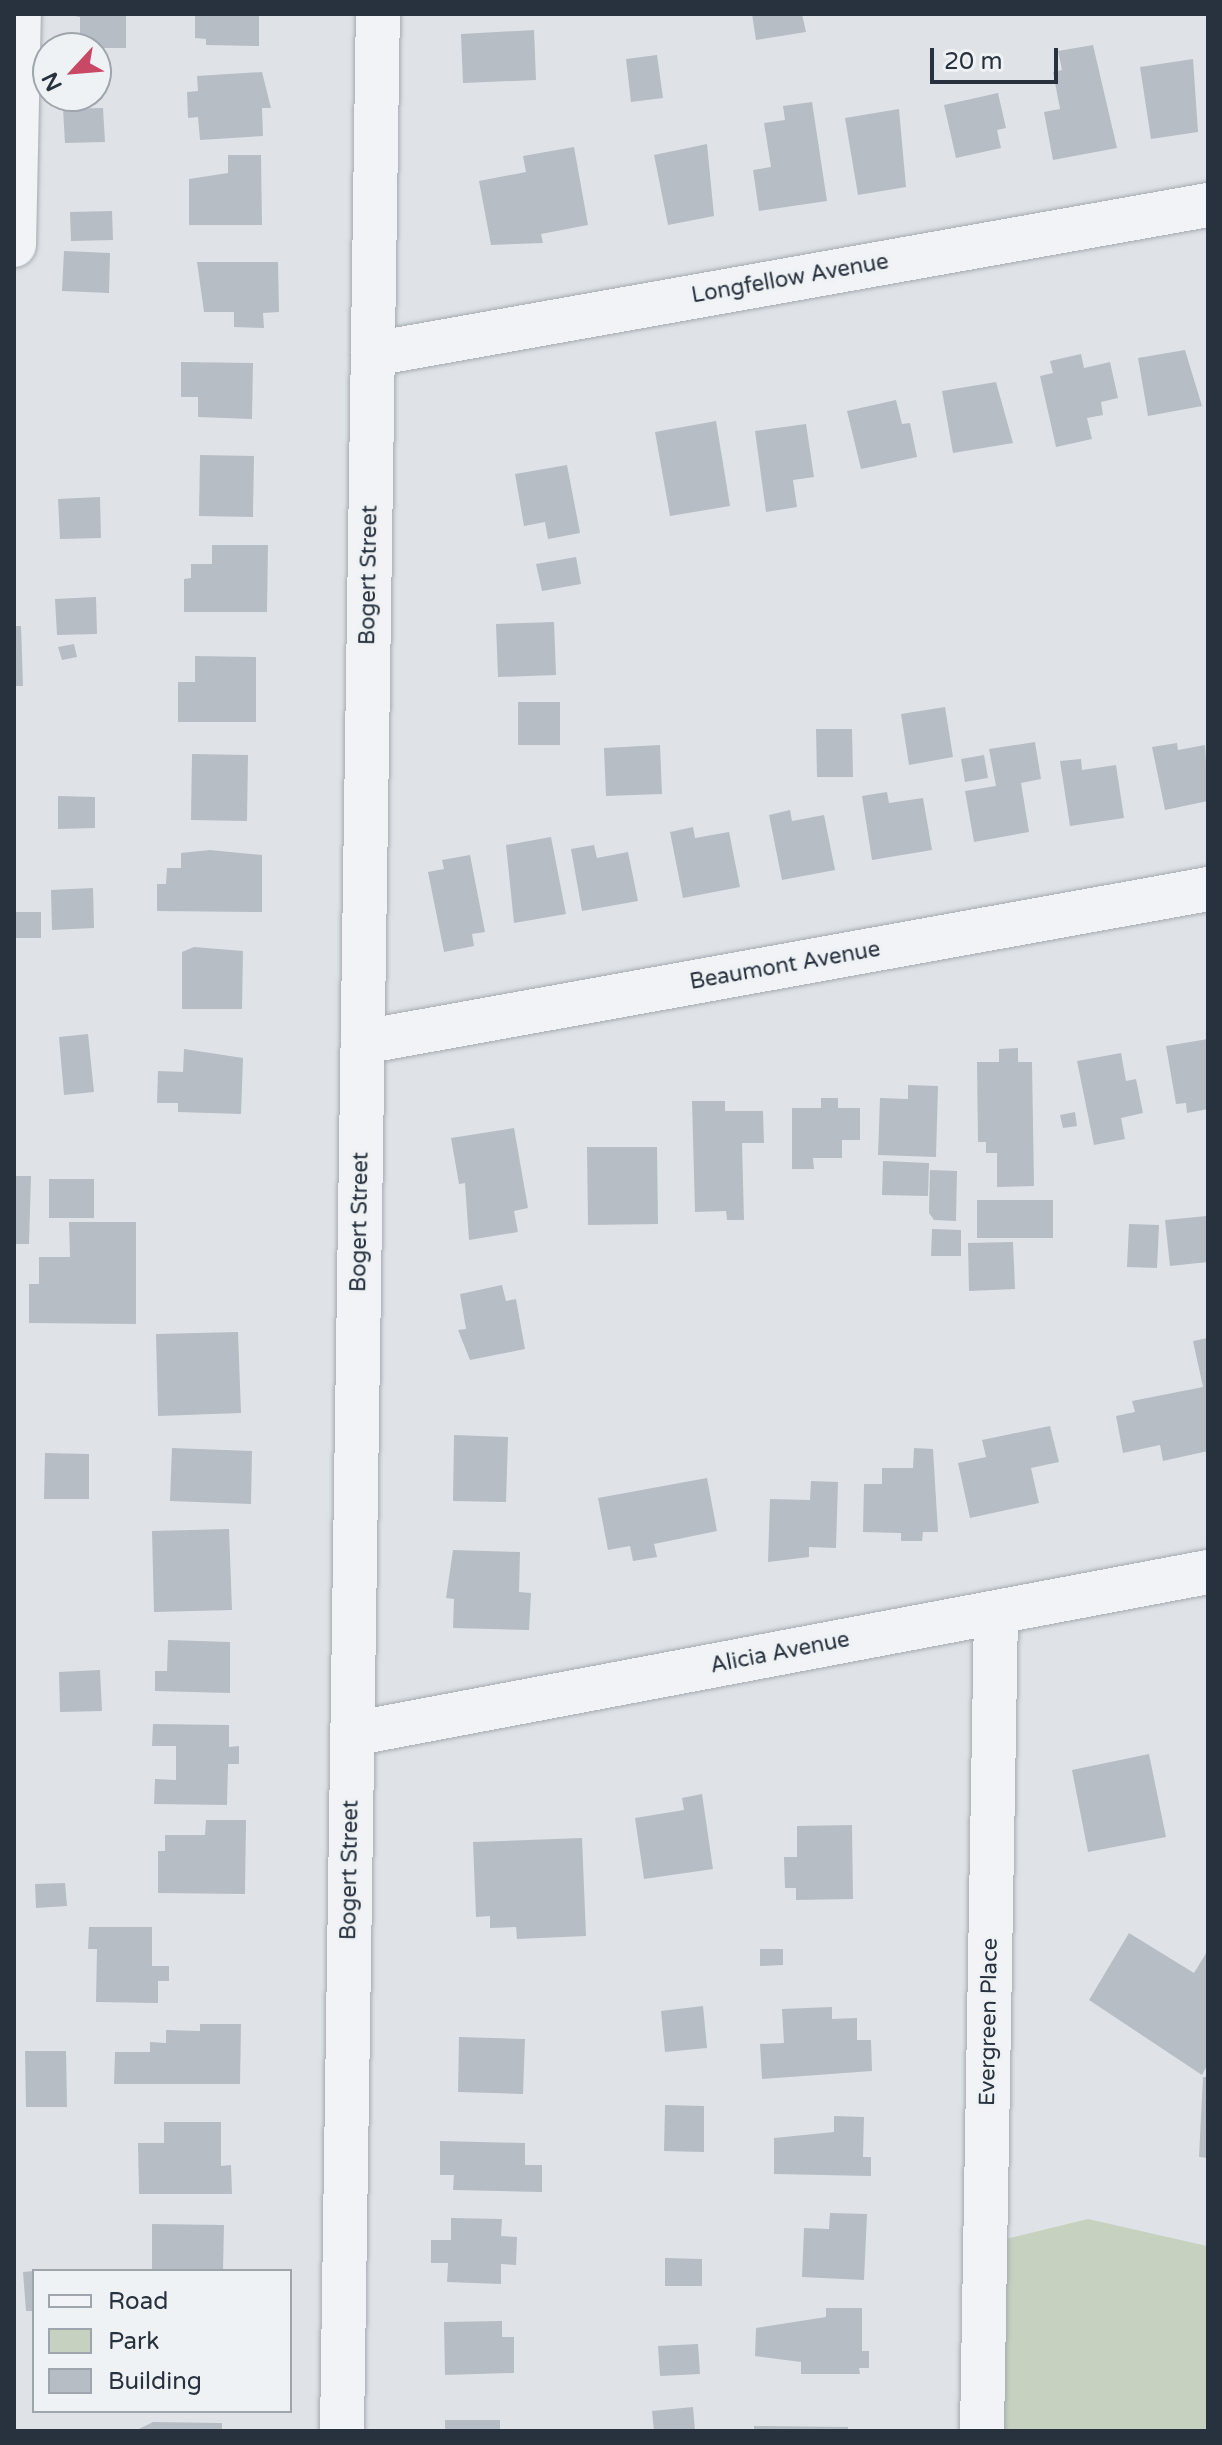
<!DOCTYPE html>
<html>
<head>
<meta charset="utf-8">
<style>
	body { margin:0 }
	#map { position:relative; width:1222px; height:2445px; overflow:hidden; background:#dfe3e7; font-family:"Varela Round",sans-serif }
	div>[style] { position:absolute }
	.green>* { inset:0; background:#c6d1c0 }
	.building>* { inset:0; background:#b6bdc4 }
	.roads { filter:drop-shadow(0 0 2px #a4aab1) drop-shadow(0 0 2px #a4aab1) }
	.minor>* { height:44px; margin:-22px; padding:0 22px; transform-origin:22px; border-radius:22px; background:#f1f3f6 }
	span { translate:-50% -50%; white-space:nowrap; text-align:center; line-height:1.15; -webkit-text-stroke:6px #eef2f5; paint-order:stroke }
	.street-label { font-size:22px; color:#28323e }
	.frame { position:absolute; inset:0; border:16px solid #28323e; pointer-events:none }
	.legend { position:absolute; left:32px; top:2269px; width:260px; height:144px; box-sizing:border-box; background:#eef2f5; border:2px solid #9fa5ac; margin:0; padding:10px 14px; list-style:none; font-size:24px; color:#28323e }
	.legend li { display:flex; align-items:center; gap:16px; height:40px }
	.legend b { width:40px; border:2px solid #9fa5ac }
	.north { position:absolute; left:32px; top:32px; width:80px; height:80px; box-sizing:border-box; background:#eef2f5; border:2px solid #9fa5ac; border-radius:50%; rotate:244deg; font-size:22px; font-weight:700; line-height:32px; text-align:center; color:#28323e }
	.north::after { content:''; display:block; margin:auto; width:28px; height:36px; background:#c84866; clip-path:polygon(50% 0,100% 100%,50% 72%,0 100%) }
	.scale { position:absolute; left:930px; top:48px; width:128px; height:36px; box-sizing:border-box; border:4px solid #28323e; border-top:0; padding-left:10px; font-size:24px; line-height:28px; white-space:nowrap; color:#28323e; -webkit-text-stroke:6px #eef2f5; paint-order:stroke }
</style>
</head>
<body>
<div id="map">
	<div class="green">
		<i style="clip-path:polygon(1088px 2219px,1207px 2246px,1208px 2431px,982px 2431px,985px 2244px)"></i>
	</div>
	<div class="building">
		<i style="clip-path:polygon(65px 14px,126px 14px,126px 48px,80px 48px,80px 17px)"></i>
		<i style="clip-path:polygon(195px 14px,259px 14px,259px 46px,206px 45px,206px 39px,195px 38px)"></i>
		<i style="clip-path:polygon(752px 14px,802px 14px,806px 32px,756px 40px)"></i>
		<i style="clip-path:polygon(534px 30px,536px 80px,463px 83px,461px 34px)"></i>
		<i style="clip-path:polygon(1093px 45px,1117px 148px,1053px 160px,1044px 112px,1060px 109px,1053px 72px,1062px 70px,1058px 51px)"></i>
		<i style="clip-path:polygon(657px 55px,663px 98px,631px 102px,626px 59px)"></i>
		<i style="clip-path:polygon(1193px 59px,1198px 132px,1151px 139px,1140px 67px)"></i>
		<i style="clip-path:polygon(262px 72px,271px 108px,262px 108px,263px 136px,200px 140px,198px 117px,188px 118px,187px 92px,198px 91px,197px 76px)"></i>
		<i style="clip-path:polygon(998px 93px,1006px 128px,997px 130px,1001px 148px,956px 158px,944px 105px)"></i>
		<i style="clip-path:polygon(812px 102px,827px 201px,759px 211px,753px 170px,771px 167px,764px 123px,785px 120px,783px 106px)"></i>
		<i style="clip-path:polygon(103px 108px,105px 142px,65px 143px,63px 109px)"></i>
		<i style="clip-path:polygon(899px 109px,906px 187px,858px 195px,845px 118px)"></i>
		<i style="clip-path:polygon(707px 144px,714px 216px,668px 225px,654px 155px)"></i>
		<i style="clip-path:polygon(574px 147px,588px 225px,541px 234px,543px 243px,491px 245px,479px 181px,526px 172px,523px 156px)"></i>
		<i style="clip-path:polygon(228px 155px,261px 155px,262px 225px,189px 225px,189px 179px,228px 173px)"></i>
		<i style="clip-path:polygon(112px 211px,113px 240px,71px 241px,70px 212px)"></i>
		<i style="clip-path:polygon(64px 251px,110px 253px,109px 293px,62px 291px)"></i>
		<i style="clip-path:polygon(197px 262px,278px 262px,279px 312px,263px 313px,264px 328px,234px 327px,234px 312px,204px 312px)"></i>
		<i style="clip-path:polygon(1185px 350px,1202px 406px,1148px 416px,1138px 358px)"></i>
		<i style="clip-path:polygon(1081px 354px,1084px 368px,1110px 362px,1118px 398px,1101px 402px,1103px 415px,1087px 418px,1092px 439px,1056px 447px,1040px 376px,1053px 373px,1050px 361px)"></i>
		<i style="clip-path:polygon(181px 362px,253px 363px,252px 419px,198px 417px,198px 397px,181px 397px)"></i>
		<i style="clip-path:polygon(996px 382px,1013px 443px,953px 453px,942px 391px)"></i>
		<i style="clip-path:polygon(896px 400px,902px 424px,910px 423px,917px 457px,861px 469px,847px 411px)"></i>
		<i style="clip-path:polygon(716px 421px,730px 506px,670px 516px,655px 432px)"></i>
		<i style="clip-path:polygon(806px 424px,814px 477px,793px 480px,797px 507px,766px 512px,755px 431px)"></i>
		<i style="clip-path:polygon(200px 455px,254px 456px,253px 517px,199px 516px)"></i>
		<i style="clip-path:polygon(567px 465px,580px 533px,548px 539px,545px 522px,524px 526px,515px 474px)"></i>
		<i style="clip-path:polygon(100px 497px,101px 538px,60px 539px,58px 499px)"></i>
		<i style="clip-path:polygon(212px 545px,268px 545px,267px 612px,184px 612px,184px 579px,191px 578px,191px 564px,212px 564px)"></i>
		<i style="clip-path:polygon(576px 557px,581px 584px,542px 591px,536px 564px)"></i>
		<i style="clip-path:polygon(96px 597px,97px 634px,57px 635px,55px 599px)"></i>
		<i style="clip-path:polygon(554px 622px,556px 675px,498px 677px,496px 624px)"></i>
		<i style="clip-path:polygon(14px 626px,21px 626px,23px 686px,14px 686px)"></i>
		<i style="clip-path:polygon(74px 644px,77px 657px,62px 660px,58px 647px)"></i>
		<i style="clip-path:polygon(195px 656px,256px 657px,256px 722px,178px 722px,178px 682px,195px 682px)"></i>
		<i style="clip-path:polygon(518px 702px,560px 702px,560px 745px,518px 745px)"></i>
		<i style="clip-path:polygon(945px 707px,953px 757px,909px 765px,901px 714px)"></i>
		<i style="clip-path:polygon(816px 729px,852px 729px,853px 777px,817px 777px)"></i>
		<i style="clip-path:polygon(1035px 742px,1041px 779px,1021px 783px,1029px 832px,974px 842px,965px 791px,996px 786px,989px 749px)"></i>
		<i style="clip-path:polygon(1177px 743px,1178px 750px,1205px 745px,1208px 801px,1165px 810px,1152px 747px)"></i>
		<i style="clip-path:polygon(660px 745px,662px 794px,606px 796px,604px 748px)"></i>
		<i style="clip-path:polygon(192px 754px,248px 755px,247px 821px,191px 820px)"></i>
		<i style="clip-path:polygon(984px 755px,988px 778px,965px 782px,961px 759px)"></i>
		<i style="clip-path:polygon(1081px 759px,1082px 770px,1116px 765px,1124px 818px,1070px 826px,1060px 761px)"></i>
		<i style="clip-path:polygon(887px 792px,889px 803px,923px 798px,932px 850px,872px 860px,862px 796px)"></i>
		<i style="clip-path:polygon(58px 796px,95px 797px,95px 828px,58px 829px)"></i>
		<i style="clip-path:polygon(790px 810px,792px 821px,824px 815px,835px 870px,782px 880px,769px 815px)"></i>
		<i style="clip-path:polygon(693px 827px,695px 838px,729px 832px,740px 887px,683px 898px,670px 832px)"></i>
		<i style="clip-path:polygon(551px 837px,566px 914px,514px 923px,506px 845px)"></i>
		<i style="clip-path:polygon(594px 845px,597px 858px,628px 852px,638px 901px,582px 911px,571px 849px)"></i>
		<i style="clip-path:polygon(210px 850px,262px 855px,262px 912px,157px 911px,157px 884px,166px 884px,167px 868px,181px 868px,181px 853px)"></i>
		<i style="clip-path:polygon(470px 855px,485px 932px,472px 934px,474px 946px,444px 952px,428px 872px,444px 869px,442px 860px)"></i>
		<i style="clip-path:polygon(93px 888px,94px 928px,52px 930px,51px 890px)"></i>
		<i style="clip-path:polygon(14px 912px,41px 912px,41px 938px,14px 938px)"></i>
		<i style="clip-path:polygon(194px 947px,243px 951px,242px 1009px,182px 1009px,182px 952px)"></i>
		<i style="clip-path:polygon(88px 1034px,94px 1092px,64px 1095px,59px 1037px)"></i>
		<i style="clip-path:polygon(1208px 1039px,1208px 1109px,1187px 1113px,1186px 1103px,1176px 1104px,1166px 1046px)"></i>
		<i style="clip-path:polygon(1018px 1048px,1018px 1062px,1032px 1062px,1034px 1186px,997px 1187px,997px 1153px,986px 1153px,986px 1142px,978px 1142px,977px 1062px,999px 1062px,999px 1049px)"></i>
		<i style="clip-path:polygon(184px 1049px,243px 1058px,241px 1114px,178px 1112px,178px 1103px,157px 1103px,158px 1071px,183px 1072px)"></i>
		<i style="clip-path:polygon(1121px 1053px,1126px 1081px,1136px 1079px,1143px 1113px,1121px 1118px,1125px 1139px,1094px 1145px,1077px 1061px)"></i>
		<i style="clip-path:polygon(908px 1085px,938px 1086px,936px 1157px,878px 1155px,880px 1098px,908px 1099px)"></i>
		<i style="clip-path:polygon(821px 1098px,838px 1098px,838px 1108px,860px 1108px,860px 1140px,842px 1140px,842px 1158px,813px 1158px,814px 1169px,792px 1169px,792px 1108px,821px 1108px)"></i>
		<i style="clip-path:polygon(692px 1101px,725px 1101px,725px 1111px,763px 1111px,764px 1143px,742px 1143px,744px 1220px,727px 1220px,726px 1211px,695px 1212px)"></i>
		<i style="clip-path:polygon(1075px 1112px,1077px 1126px,1063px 1128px,1060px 1115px)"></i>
		<i style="clip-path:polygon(514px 1128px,528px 1208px,514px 1211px,518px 1232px,469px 1240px,465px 1183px,459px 1184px,451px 1138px)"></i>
		<i style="clip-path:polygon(587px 1147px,657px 1147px,658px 1224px,588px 1225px)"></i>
		<i style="clip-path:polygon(883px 1161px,929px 1163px,928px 1196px,882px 1195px)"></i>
		<i style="clip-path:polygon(930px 1170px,957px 1171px,956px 1221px,934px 1220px,929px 1213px)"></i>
		<i style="clip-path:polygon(14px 1176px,31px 1176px,29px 1244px,14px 1244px)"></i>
		<i style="clip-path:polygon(49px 1179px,94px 1179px,94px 1218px,49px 1218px)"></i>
		<i style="clip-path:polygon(977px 1200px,1053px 1200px,1053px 1238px,977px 1238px)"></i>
		<i style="clip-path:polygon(1207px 1216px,1208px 1262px,1170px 1266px,1165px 1220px)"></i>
		<i style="clip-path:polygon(69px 1222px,136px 1222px,136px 1324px,29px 1323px,29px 1284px,39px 1284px,39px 1257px,70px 1257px)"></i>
		<i style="clip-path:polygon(1129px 1224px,1159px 1225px,1157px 1268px,1127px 1267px)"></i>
		<i style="clip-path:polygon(932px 1229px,961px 1230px,961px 1256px,931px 1256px)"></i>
		<i style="clip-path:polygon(1013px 1242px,1015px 1289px,969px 1291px,968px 1243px)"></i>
		<i style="clip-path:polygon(502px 1285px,506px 1301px,516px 1299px,525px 1349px,470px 1360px,458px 1330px,466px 1329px,460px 1294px)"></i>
		<i style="clip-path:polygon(238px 1332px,241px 1413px,158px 1416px,156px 1334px)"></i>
		<i style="clip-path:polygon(1208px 1338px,1208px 1451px,1163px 1461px,1160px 1445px,1123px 1453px,1116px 1416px,1135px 1412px,1132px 1401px,1203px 1387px,1193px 1341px)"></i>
		<i style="clip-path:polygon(1050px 1426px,1059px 1462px,1031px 1468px,1039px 1503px,970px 1518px,958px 1463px,986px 1457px,982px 1440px)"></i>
		<i style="clip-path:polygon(454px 1435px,508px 1437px,506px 1502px,453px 1501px)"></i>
		<i style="clip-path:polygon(172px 1448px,252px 1451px,251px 1504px,170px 1501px)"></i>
		<i style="clip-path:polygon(914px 1448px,933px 1449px,938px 1532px,923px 1532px,922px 1541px,901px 1541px,901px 1533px,863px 1532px,864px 1484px,882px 1484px,882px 1468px,913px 1468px)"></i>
		<i style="clip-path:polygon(45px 1453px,89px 1454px,89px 1499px,44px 1499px)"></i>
		<i style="clip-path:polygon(707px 1478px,717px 1531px,654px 1544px,657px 1557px,633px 1561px,630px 1546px,608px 1550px,598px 1498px)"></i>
		<i style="clip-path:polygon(811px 1481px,838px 1482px,836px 1548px,809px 1547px,809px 1557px,768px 1562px,770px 1499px,810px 1500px)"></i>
		<i style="clip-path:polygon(229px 1529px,232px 1610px,154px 1612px,152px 1531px)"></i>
		<i style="clip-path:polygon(453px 1550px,520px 1552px,519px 1592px,531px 1593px,529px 1630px,453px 1628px,454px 1599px,446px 1598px)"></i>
		<i style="clip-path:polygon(168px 1640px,230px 1642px,230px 1693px,155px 1691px,155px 1671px,167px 1671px)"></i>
		<i style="clip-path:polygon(100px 1670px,102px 1711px,60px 1712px,59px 1672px)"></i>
		<i style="clip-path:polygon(153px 1724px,229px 1725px,229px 1747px,239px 1746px,239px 1764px,228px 1764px,227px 1805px,154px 1804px,155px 1779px,176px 1780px,176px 1746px,152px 1746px)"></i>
		<i style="clip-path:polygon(1149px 1754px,1166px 1837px,1088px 1852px,1072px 1770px)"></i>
		<i style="clip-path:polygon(702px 1794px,713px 1869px,644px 1879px,635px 1818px,684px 1810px,682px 1798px)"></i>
		<i style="clip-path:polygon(206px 1820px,246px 1820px,245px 1894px,158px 1893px,158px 1851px,165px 1851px,165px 1835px,205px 1835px)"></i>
		<i style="clip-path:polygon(852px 1825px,853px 1899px,796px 1900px,796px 1888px,785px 1888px,784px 1857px,797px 1857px,797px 1826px)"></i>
		<i style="clip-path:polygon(582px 1838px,586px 1936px,517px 1939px,516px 1927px,490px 1928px,490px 1916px,476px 1917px,473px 1842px)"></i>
		<i style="clip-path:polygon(65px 1883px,67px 1906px,36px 1908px,35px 1884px)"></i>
		<i style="clip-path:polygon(89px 1927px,152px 1927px,152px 1966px,169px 1966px,169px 1981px,158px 1981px,158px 2003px,96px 2002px,97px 1949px,88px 1949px)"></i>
		<i style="clip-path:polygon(1129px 1933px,1194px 1973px,1208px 1950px,1208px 2064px,1202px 2075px,1089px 2000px)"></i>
		<i style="clip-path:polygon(760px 1949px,783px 1949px,783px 1965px,760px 1966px)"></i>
		<i style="clip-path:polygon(703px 2006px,707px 2048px,665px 2052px,661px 2011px)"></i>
		<i style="clip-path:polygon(832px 2007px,832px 2019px,857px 2018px,857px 2040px,871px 2040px,872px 2071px,762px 2079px,760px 2044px,784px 2043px,782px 2009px)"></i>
		<i style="clip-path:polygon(200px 2024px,241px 2024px,240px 2084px,114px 2084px,115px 2052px,150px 2052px,150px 2042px,166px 2043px,166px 2030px,200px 2031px)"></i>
		<i style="clip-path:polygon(459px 2037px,525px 2039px,523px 2094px,458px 2092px)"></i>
		<i style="clip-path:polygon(25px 2051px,66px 2051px,67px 2107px,26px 2107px)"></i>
		<i style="clip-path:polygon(1203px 2077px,1208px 2077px,1208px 2158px,1199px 2157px)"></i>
		<i style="clip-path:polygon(665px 2105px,704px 2106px,704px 2152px,664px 2151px)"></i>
		<i style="clip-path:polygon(834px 2116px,864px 2117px,863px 2157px,871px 2157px,871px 2176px,774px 2174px,774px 2138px,834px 2132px)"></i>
		<i style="clip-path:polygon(164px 2122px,221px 2122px,221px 2166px,231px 2165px,232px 2194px,139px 2194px,138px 2143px,164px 2143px)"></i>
		<i style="clip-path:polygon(440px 2141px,525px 2143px,525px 2165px,542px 2165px,542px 2192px,453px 2190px,454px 2175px,440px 2175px)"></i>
		<i style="clip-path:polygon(830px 2213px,867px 2214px,864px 2280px,802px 2277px,804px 2228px,829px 2229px)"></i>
		<i style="clip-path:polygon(451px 2218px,502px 2219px,501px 2236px,517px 2237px,516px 2265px,501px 2264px,501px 2284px,447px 2282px,448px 2263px,431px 2263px,431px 2240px,451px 2240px)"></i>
		<i style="clip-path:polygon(152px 2224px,224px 2225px,223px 2271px,152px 2271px)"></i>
		<i style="clip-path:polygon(665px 2258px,702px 2259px,702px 2286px,665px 2286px)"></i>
		<i style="clip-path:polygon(34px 2271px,34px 2311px,26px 2311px,23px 2272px)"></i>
		<i style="clip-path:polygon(826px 2308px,862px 2308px,862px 2351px,869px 2351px,869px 2368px,859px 2368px,860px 2374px,801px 2374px,801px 2362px,755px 2356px,756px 2328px,826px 2317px)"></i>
		<i style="clip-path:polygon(502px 2321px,502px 2337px,514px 2337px,514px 2373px,445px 2375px,444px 2322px)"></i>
		<i style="clip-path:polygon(698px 2344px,700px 2374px,660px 2376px,658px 2346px)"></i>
		<i style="clip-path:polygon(693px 2407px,695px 2431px,654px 2431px,652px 2411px)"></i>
		<i style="clip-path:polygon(445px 2420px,500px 2420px,500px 2431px,445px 2431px)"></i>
		<i style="clip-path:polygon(153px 2422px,222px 2423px,222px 2431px,135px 2431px)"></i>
		<i style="clip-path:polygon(754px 2426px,848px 2427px,848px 2431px,754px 2431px)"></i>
	</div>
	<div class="roads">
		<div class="minor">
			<i style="left:14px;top:245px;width:231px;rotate:-88.8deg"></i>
			<i style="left:373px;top:354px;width:848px;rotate:-10.12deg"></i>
			<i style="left:363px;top:1042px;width:859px;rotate:-10.26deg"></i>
			<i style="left:352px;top:1734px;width:871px;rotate:-10.72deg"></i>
			<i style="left:342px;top:2431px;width:2417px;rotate:-89.15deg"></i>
			<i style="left:982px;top:2431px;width:818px;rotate:-89.02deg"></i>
		</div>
	</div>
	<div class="street-label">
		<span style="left:790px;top:279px;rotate:-10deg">Longfellow Avenue</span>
		<span style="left:369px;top:575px;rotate:-89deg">Bogert Street</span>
		<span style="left:785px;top:966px;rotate:-10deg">Beaumont Avenue</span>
		<span style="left:360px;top:1222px;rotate:-89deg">Bogert Street</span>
		<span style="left:780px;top:1653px;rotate:-11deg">Alicia Avenue</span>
		<span style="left:350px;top:1870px;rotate:-89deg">Bogert Street</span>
		<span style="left:989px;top:2022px;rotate:-89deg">Evergreen Place</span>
	</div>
	<div class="frame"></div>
	<ul class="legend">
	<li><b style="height:10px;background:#f1f3f6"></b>Road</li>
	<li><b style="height:22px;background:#c6d1c0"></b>Park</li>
	<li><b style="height:22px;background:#b6bdc4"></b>Building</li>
	</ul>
	<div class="north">N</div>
	<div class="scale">20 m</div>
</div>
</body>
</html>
